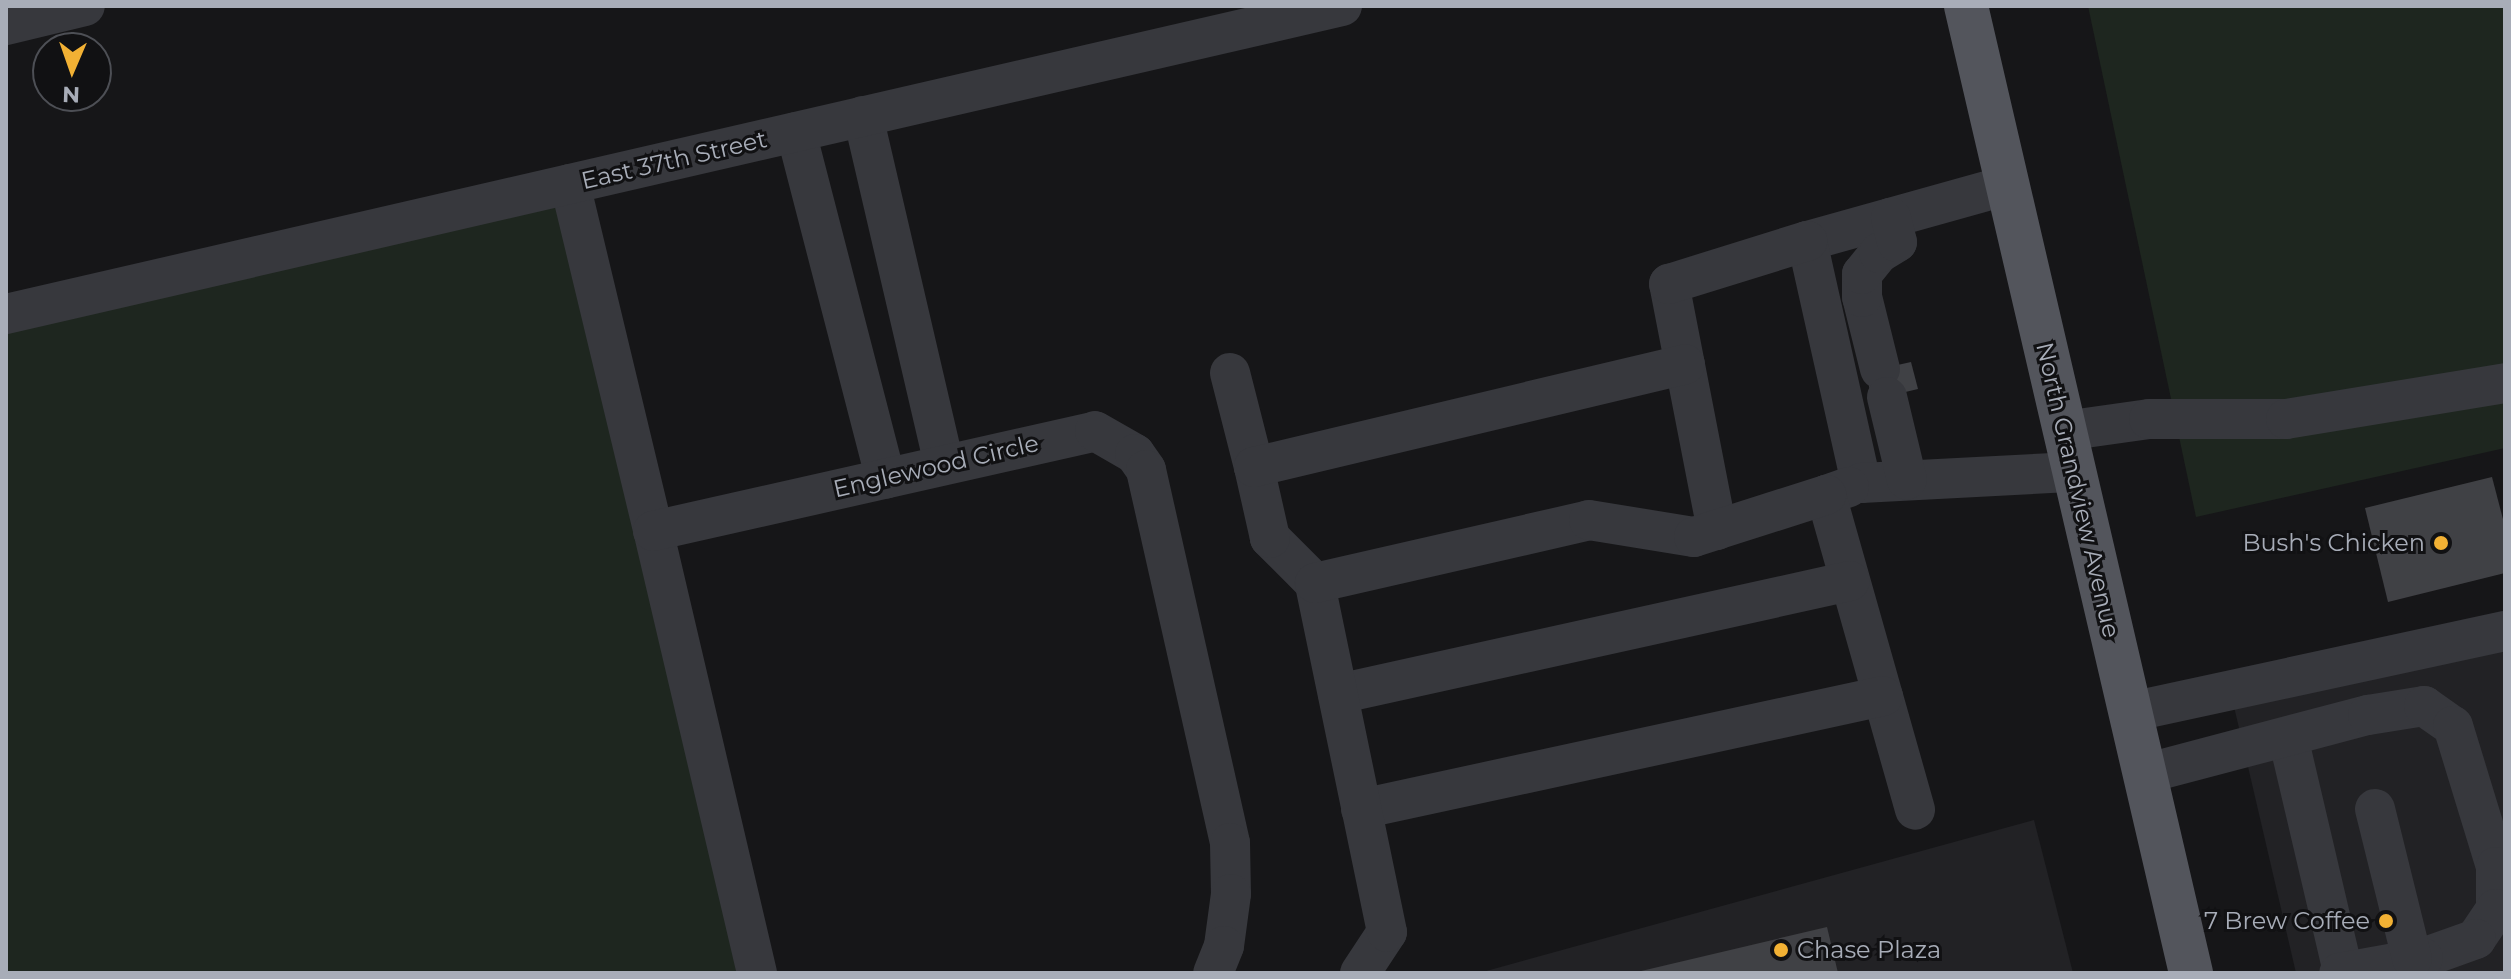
<!DOCTYPE html>
<html>
<head>
<meta charset="utf-8">
<style>
	body { margin:0 }
	#map { position:relative; width:2511px; height:979px; overflow:hidden; background:#161618; font-family:Montserrat,sans-serif }
	div>[style] { position:absolute }
	.built>* { inset:0; background:#222225 }
	.green>* { inset:0; background:#1e261f }
	.building>* { inset:0; background:#404145 }
	.minor>* { height:40px; margin:-20px; padding:0 20px; transform-origin:20px; border-radius:20px; background:#37383d }
	.major>* { height:44px; margin:-22px; padding:0 22px; transform-origin:22px; border-radius:22px; background:#53555c }
	.dots>* { width:22px; height:22px; translate:-50% -50%; box-sizing:border-box; border:4px solid #111113; border-radius:50% }
	span { translate:-50% -50%; white-space:nowrap; text-align:center; line-height:1.15; -webkit-text-stroke:6px #111113; paint-order:stroke }
	.street-label { font-size:24px; color:#a8adb8 }
	.poi-label { font-size:24px; color:#a8adb8 }
	.right { translate:-100% -50%; text-align:right }
	.left { translate:0 -50%; text-align:left }
	.frame { position:absolute; inset:0; border:8px solid #a8adb8; pointer-events:none }
	.north { position:absolute; left:32px; top:32px; width:80px; height:80px; box-sizing:border-box; background:#111113; border:2px solid #4d4f55; border-radius:50%; rotate:182deg; font-size:22px; font-weight:700; line-height:32px; text-align:center; color:#a8adb8 }
	.north::after { content:''; display:block; margin:auto; width:28px; height:36px; background:#f2b134; clip-path:polygon(50% 0,100% 100%,50% 72%,0 100%) }
</style>
</head>
<body>
<div id="map">
	<div class="built">
		<i style="clip-path:polygon(2505px 622px,2505px 973px,2296px 973px,2229px 685px)"></i>
		<i style="clip-path:polygon(2034px 820px,2073px 973px,1479px 973px)"></i>
	</div>
	<div class="green">
		<i style="clip-path:polygon(2088px 6px,2505px 6px,2505px 448px,2196px 517px)"></i>
		<i style="clip-path:polygon(554px 188px,739px 973px,6px 973px,6px 314px)"></i>
	</div>
	<div class="building">
		<i style="clip-path:polygon(1911px 362px,1918px 389px,1872px 400px,1866px 372px)"></i>
		<i style="clip-path:polygon(2492px 477px,2505px 527px,2505px 573px,2388px 602px,2365px 508px)"></i>
		<i style="clip-path:polygon(1827px 927px,1838px 973px,1637px 973px,1637px 972px)"></i>
	</div>
	<div class="minor">
		<i style="left:6px;top:25px;width:81px;rotate:-13.5deg"></i>
		<i style="left:863px;top:116px;width:357px;rotate:76.9deg"></i>
		<i style="left:796px;top:132px;width:358px;rotate:75.5deg"></i>
		<i style="left:570px;top:184px;width:357px;rotate:76.5deg"></i>
		<i style="left:2008px;top:185px;width:209px;rotate:164.4deg"></i>
		<i style="left:1807px;top:241px;width:248px;rotate:77.4deg"></i>
		<i style="left:1861px;top:483px;width:213px;rotate:-3deg"></i>
		<i style="left:6px;top:314px;width:1371px;rotate:-12.98deg"></i>
		<i style="left:1880px;top:369px;width:74px;rotate:-104deg"></i>
		<i style="left:1862px;top:297px;width:23px;rotate:-90deg"></i>
		<i style="left:1862px;top:274px;width:27px;rotate:-51deg"></i>
		<i style="left:1879px;top:253px;width:21px;rotate:-31deg"></i>
		<i style="left:1897px;top:242px;width:25px;rotate:-104deg"></i>
		<i style="left:1230px;top:373px;width:97px;rotate:75.7deg"></i>
		<i style="left:1887px;top:397px;width:85px;rotate:76.5deg"></i>
		<i style="left:2064px;top:431px;width:86px;rotate:-8deg"></i>
		<i style="left:2149px;top:419px;width:137px"></i>
		<i style="left:2286px;top:419px;width:222px;rotate:-9.3deg"></i>
		<i style="left:1849px;top:487px;width:24px;rotate:161deg"></i>
		<i style="left:1826px;top:495px;width:327px;rotate:74.2deg"></i>
		<i style="left:1717px;top:530px;width:251px;rotate:-101deg"></i>
		<i style="left:1669px;top:284px;width:145px;rotate:-17.3deg"></i>
		<i style="left:1315px;top:583px;width:64px;rotate:-135deg"></i>
		<i style="left:1270px;top:538px;width:73px;rotate:-102.7deg"></i>
		<i style="left:1254px;top:467px;width:443px;rotate:-13.4deg"></i>
		<i style="left:1338px;top:694px;width:524px;rotate:-12.45deg"></i>
		<i style="left:2130px;top:712px;width:384px;rotate:-12.2deg"></i>
		<i style="left:2288px;top:737px;width:241px;rotate:76.8deg"></i>
		<i style="left:2144px;top:774px;width:232px;rotate:-14.8deg"></i>
		<i style="left:2368px;top:715px;width:57px;rotate:-9.1deg"></i>
		<i style="left:2424px;top:706px;width:35px;rotate:35deg"></i>
		<i style="left:2453px;top:726px;width:147px;rotate:73deg"></i>
		<i style="left:2496px;top:867px;width:42px;rotate:90deg"></i>
		<i style="left:2496px;top:909px;width:36px;rotate:124deg"></i>
		<i style="left:2476px;top:939px;width:56px;rotate:160.3deg"></i>
		<i style="left:2423px;top:958px;width:85px;rotate:169.9deg"></i>
		<i style="left:1361px;top:809px;width:534px;rotate:-12.21deg"></i>
		<i style="left:2375px;top:809px;width:154px;rotate:76.1deg"></i>
		<i style="left:757px;top:973px;width:454px;rotate:-103.2deg"></i>
		<i style="left:653px;top:531px;width:453px;rotate:-12.7deg"></i>
		<i style="left:1095px;top:431px;width:46px;rotate:29.9deg"></i>
		<i style="left:1135px;top:454px;width:19px;rotate:55deg"></i>
		<i style="left:1146px;top:470px;width:382px;rotate:77.3deg"></i>
		<i style="left:1230px;top:843px;width:51px;rotate:88.9deg"></i>
		<i style="left:1231px;top:894px;width:52px;rotate:97.7deg"></i>
		<i style="left:1224px;top:946px;width:29px;rotate:112deg"></i>
		<i style="left:1360px;top:973px;width:49px;rotate:-56.6deg"></i>
		<i style="left:1387px;top:932px;width:356px;rotate:-101.7deg"></i>
		<i style="left:1315px;top:583px;width:281px;rotate:-12.9deg"></i>
		<i style="left:1589px;top:520px;width:106px;rotate:9.2deg"></i>
		<i style="left:1694px;top:537px;width:139px;rotate:-17.7deg"></i>
	</div>
	<div class="major">
		<i style="left:1966px;top:6px;width:993px;rotate:76.9deg"></i>
	</div>
	<div class="dots">
		<i style="left:2441px;top:543px;background:#f2b134"></i>
		<i style="left:2386px;top:921px;background:#f2b134"></i>
		<i style="left:1781px;top:950px;background:#f2b134"></i>
	</div>
	<div class="street-label">
		<span style="left:674px;top:160px;rotate:-13deg">East 37th Street</span>
		<span style="left:936px;top:466px;rotate:-13deg">Englewood Circle</span>
		<span style="left:2078px;top:490px;rotate:77deg">North Grandview Avenue</span>
	</div>
	<div class="poi-label">
		<span class="right" style="left:2425px;top:543px">Bush's Chicken</span>
		<span class="right" style="left:2370px;top:921px">7 Brew Coffee</span>
		<span class="left" style="left:1797px;top:950px">Chase Plaza</span>
	</div>
	<div class="frame"></div>
	<div class="north">N</div>
</div>
</body>
</html>
